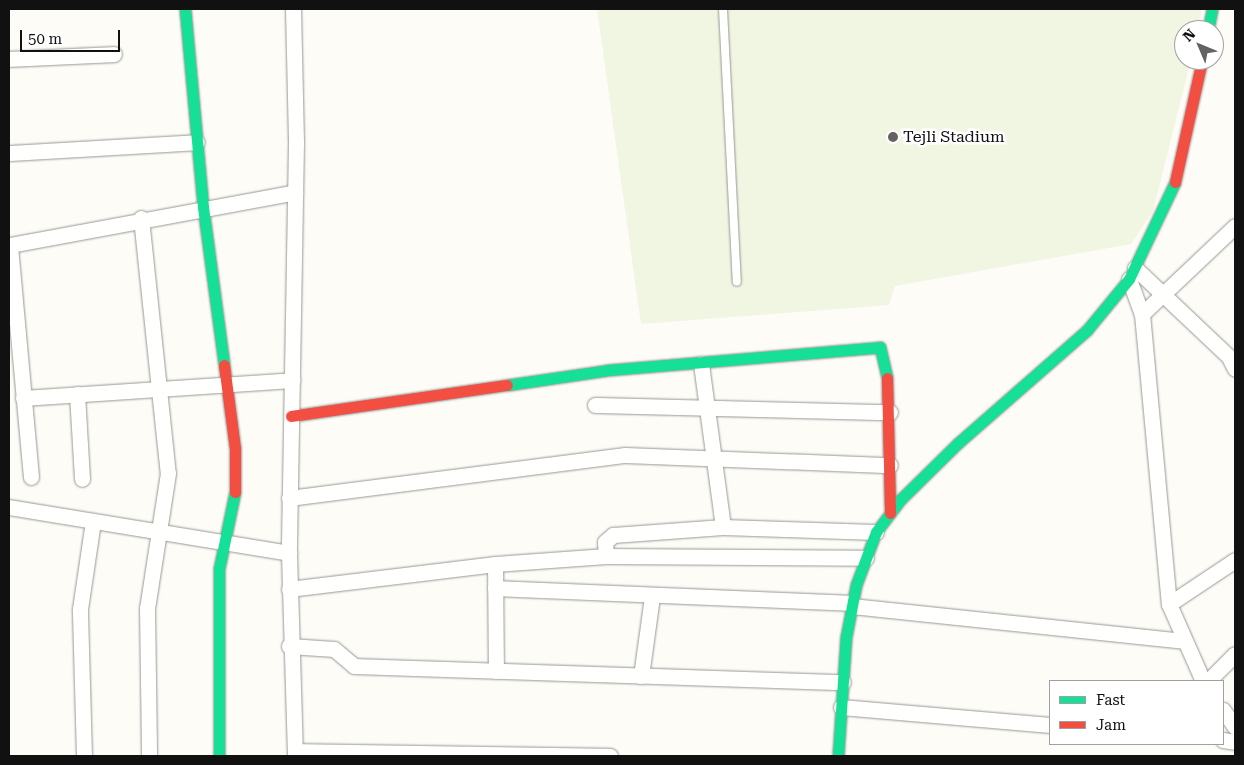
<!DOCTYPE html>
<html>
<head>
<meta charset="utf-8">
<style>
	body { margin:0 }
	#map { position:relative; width:1244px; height:765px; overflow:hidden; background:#fdfcf7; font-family:"Roboto Serif",serif }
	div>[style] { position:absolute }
	.pitch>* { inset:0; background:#f0f6e1 }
	.roads { filter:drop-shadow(0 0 1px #979795) drop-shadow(0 0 1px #979795) }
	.lane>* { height:8px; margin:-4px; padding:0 4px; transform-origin:4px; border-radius:4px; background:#fffffe }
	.street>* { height:15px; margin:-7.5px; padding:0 7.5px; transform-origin:7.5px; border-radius:7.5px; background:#fffffe }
	.fast>* { height:11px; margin:-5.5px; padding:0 5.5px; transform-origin:5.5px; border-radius:5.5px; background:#16e098 }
	.jam>* { height:11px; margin:-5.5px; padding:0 5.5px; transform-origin:5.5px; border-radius:5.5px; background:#f24e42 }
	.dots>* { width:14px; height:14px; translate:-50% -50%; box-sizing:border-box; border:2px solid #fff; border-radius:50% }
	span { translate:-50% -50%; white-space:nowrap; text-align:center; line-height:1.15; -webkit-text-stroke:5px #fff; paint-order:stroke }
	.poi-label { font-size:16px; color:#111 }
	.left { translate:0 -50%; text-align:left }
	.frame { position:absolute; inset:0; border:10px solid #111; pointer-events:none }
	.legend { position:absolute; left:1049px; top:680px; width:175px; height:65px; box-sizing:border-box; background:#fff; border:1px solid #a0a0a0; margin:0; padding:6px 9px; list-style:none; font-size:15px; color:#111 }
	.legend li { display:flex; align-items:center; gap:10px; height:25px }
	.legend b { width:25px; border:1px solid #a0a0a0 }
	.north { position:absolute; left:1174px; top:20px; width:50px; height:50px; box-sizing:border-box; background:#fff; border:1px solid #a0a0a0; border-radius:50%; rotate:315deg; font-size:14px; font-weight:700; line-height:20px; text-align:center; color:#111 }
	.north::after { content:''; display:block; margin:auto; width:18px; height:22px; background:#646362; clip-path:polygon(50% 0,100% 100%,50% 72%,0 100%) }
	.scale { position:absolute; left:20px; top:30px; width:100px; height:22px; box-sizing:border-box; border:2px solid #111; border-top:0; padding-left:6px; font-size:15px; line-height:18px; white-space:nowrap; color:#111; -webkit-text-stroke:4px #fff; paint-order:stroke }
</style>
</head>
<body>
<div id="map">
	<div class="pitch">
		<i style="clip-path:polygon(597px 9px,1202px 9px,1198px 30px,1184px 30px,1184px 60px,1191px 60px,1153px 211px,1131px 244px,895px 286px,889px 305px,641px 324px)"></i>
	</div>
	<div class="roads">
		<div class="lane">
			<i style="left:723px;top:9px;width:273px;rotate:87.1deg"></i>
		</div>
		<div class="street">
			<i style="left:293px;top:9px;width:134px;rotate:88.7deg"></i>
			<i style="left:296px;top:143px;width:410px;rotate:91deg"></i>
			<i style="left:289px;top:553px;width:203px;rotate:88.3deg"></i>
			<i style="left:9px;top:59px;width:105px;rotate:-2.7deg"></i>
			<i style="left:9px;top:153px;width:188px;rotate:-3.3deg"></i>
			<i style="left:141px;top:218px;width:256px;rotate:84deg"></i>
			<i style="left:168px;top:473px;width:137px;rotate:98.8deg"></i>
			<i style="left:147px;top:608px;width:148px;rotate:89.2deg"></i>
			<i style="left:1135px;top:268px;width:129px;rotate:43.4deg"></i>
			<i style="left:1229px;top:357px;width:13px;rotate:63deg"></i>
			<i style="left:1129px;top:279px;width:37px;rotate:70deg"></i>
			<i style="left:1142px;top:314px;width:291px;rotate:84.7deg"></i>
			<i style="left:1169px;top:604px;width:84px;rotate:66.2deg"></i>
			<i style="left:1142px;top:314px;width:128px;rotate:-43.4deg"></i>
			<i style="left:701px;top:364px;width:164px;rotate:82.3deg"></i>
			<i style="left:77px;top:394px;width:85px;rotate:86.6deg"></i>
			<i style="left:23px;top:398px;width:270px;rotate:-3.8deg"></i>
			<i style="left:595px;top:405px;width:295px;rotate:1.4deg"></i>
			<i style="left:31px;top:477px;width:233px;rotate:-95.2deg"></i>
			<i style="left:10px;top:245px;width:290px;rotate:-10.5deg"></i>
			<i style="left:289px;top:498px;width:339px;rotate:-7.3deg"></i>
			<i style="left:625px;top:455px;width:265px;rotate:2.2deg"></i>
			<i style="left:9px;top:507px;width:284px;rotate:9.3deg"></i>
			<i style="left:606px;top:556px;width:14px;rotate:-94deg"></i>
			<i style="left:605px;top:542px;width:11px;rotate:-41deg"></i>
			<i style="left:613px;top:535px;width:110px;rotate:-4.2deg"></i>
			<i style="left:723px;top:527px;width:153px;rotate:1.9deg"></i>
			<i style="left:495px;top:564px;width:107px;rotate:89.5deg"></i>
			<i style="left:495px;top:588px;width:358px;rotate:2.4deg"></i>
			<i style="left:289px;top:589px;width:208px;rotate:-6.9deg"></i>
			<i style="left:495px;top:564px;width:111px;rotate:-4.1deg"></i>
			<i style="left:606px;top:556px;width:260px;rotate:0.4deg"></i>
			<i style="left:1169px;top:604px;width:79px;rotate:-33.7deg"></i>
			<i style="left:852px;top:606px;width:333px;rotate:6deg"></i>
			<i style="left:289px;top:646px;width:45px;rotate:3.8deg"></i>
			<i style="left:334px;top:649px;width:26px;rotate:40deg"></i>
			<i style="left:354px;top:666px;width:489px;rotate:1.9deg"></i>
			<i style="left:641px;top:676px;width:80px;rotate:-82.1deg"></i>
			<i style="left:1208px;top:681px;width:38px;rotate:-45deg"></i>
			<i style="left:841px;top:707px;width:210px;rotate:4.9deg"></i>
			<i style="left:1223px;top:710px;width:21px;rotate:55deg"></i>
			<i style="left:1223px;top:740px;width:12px;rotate:9deg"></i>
			<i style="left:295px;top:751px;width:315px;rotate:0.9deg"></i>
			<i style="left:84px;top:756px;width:147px;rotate:-91.6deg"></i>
			<i style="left:80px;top:609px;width:89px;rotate:-81.6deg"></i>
		</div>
		<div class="fast">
			<i style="left:185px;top:9px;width:199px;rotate:84.8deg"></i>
			<i style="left:203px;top:207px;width:159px;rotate:82.4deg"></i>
			<i style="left:1208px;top:30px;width:21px;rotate:-79deg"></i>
			<i style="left:507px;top:385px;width:102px;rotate:-8.4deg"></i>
			<i style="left:608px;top:370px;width:273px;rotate:-4.8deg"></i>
			<i style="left:880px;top:347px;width:32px;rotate:77deg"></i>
			<i style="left:219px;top:756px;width:187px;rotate:-90deg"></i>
			<i style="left:219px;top:569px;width:79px;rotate:-78.3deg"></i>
			<i style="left:838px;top:756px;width:119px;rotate:-86.2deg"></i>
			<i style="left:846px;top:637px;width:53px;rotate:-79.1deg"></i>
			<i style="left:856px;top:585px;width:57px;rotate:-69.3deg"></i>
			<i style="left:876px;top:532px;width:41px;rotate:-52.9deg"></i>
			<i style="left:901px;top:499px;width:80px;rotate:-44.5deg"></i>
			<i style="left:958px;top:443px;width:171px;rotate:-41.2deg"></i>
			<i style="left:1087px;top:330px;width:66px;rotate:-50.5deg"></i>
			<i style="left:1129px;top:279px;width:107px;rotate:-64.6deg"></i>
		</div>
		<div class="jam">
			<i style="left:1175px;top:182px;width:125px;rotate:-77.5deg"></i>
			<i style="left:224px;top:365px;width:85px;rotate:82.5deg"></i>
			<i style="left:235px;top:449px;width:43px;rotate:90deg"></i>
			<i style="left:887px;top:378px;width:135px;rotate:88.7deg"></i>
			<i style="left:291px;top:416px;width:218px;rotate:-8.2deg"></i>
		</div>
	</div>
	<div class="dots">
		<i style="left:893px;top:137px;background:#646362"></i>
	</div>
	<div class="poi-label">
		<span class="left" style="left:903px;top:137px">Tejli Stadium</span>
	</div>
	<div class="frame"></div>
	<ul class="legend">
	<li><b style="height:6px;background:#16e098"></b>Fast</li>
	<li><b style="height:6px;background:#f24e42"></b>Jam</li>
	</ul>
	<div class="north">N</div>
	<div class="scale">50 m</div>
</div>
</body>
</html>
